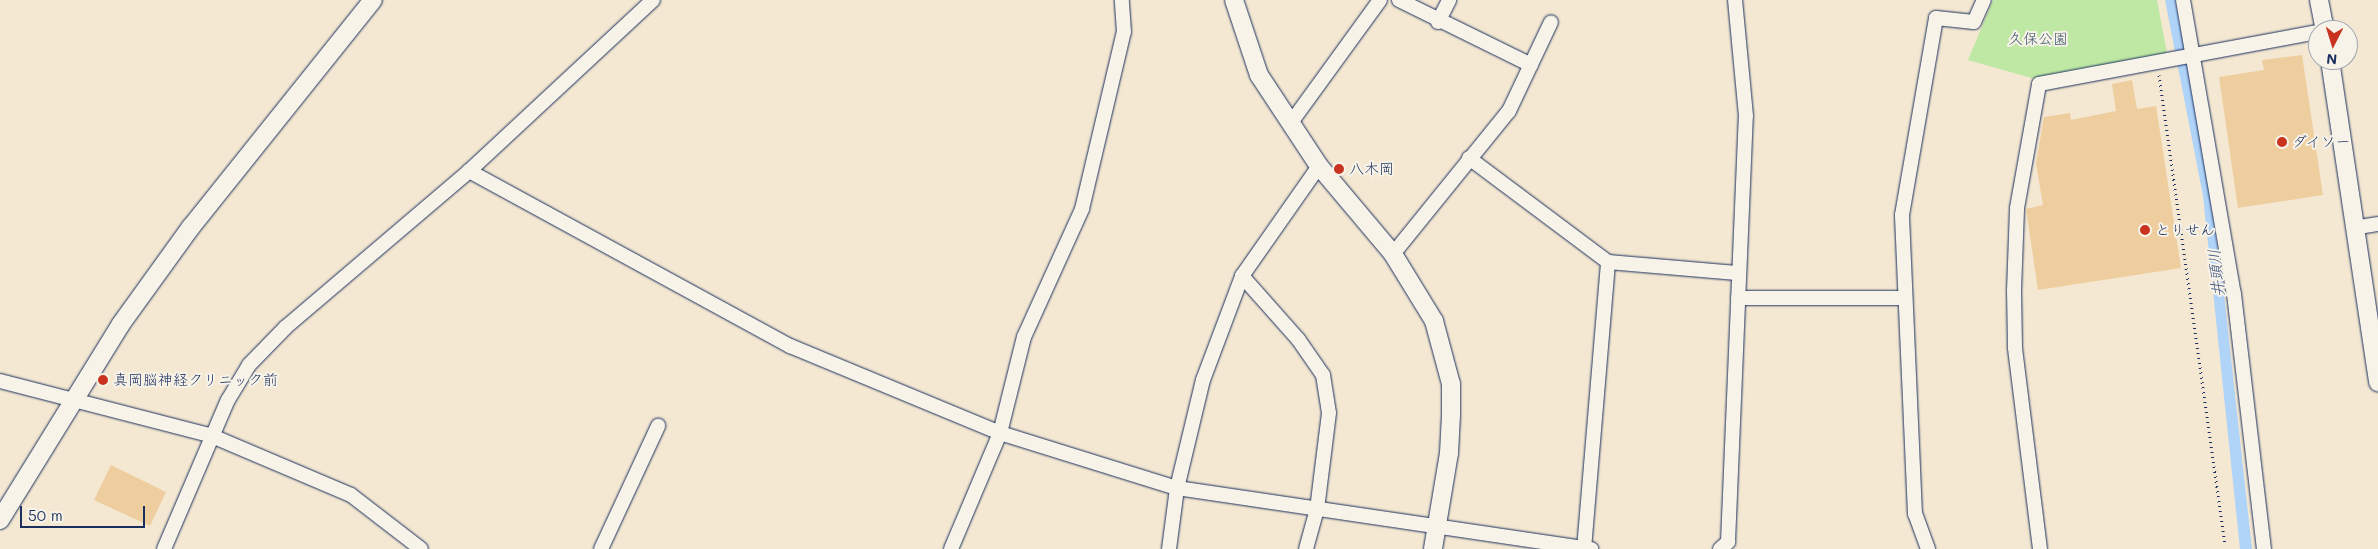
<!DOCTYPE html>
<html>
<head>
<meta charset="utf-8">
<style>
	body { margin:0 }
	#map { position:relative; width:2378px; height:549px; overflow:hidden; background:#f4e8d2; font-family:Mali,"Klee One",sans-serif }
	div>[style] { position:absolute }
	.green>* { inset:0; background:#bfe8a4 }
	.water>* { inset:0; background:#b0d3f8 }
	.building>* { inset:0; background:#eecd9f }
	.path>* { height:3px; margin-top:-1.5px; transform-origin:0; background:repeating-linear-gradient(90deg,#1b2f5e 0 1px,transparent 0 5px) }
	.roads { filter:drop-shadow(0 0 1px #1b2f5e) drop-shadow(0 0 1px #1b2f5e) }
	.minor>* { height:14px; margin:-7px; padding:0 7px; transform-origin:7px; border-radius:7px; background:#f7f3e8 }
	.tertiary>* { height:18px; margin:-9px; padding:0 9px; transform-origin:9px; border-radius:9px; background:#f7f3e8 }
	.dots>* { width:14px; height:14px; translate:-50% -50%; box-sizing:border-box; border:2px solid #f7f3e8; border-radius:50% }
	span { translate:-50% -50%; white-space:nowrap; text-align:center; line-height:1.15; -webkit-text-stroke:4px #f7f3e8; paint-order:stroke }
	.park-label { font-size:15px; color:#3c546c }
	.poi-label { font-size:15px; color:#1b2f5e }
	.left { translate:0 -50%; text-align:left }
	.water-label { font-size:16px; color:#39507d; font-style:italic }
	.north { position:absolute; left:2308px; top:20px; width:50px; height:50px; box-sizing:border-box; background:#f7f3e8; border:1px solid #9fa5b1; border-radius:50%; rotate:185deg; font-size:14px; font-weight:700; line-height:20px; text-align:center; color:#1b2f5e }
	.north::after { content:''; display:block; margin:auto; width:18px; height:22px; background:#c8321e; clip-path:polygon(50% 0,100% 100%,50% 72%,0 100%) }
	.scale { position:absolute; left:20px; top:506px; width:125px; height:22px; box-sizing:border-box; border:2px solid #1b2f5e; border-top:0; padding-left:6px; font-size:15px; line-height:18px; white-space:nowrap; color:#1b2f5e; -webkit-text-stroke:4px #f7f3e8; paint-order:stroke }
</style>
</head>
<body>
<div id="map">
	<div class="green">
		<i style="clip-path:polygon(1993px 0,2157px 0,2167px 53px,2035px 79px,1968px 60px)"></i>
	</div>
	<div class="water">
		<i style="clip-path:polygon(2165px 0,2175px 0,2199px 125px,2222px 276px,2252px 549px,2240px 549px,2203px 196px)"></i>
	</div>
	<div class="building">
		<i style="clip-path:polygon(2302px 55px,2323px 195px,2238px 208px,2219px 77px,2264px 70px,2262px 60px)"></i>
		<i style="clip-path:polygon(2132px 80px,2137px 109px,2156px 106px,2181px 268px,2038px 290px,2026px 209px,2043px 205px,2036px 164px,2044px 117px,2070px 113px,2071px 120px,2116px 111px,2112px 84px)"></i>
		<i style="clip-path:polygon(111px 465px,166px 492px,150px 526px,94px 500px)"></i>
	</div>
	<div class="path">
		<i style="left:2159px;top:75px;width:472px;rotate:82deg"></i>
	</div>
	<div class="roads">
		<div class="minor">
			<i style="left:1399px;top:0;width:147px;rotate:26.2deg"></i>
			<i style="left:2183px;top:0;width:298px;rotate:80.2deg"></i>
			<i style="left:2234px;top:294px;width:257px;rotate:83.3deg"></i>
			<i style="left:1438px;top:22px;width:25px;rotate:-63deg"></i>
			<i style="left:1290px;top:124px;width:153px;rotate:-54deg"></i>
			<i style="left:1469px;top:158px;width:174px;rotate:36.8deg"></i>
			<i style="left:1608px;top:262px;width:129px;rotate:4.9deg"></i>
			<i style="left:469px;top:171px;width:366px;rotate:28.6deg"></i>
			<i style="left:790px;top:346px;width:227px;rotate:22.5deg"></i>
			<i style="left:1000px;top:433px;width:185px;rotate:17.3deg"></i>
			<i style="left:1177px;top:488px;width:419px;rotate:8.4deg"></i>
			<i style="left:2359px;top:227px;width:19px;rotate:-9deg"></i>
			<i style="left:1393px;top:254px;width:184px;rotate:-51deg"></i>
			<i style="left:1509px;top:111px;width:98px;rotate:-64.7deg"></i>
			<i style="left:1242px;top:276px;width:84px;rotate:48.4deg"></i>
			<i style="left:1298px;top:339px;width:44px;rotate:55.2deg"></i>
			<i style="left:1323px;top:375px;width:38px;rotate:81deg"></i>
			<i style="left:1329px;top:413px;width:97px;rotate:97.1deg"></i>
			<i style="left:1317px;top:509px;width:41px;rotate:105.4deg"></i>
			<i style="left:1738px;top:298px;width:166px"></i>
			<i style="left:0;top:381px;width:219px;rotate:14.5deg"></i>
			<i style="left:212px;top:436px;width:151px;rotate:23deg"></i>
			<i style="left:351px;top:495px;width:88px;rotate:37.6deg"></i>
			<i style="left:164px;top:549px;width:162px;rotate:-66.8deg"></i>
			<i style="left:228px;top:400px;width:41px;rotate:-59deg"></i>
			<i style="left:249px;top:365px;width:53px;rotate:-45.8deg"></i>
			<i style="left:286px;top:327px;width:240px;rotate:-40.4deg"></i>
			<i style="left:469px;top:171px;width:251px;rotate:-42.9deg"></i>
			<i style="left:601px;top:549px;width:136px;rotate:-65.1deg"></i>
			<i style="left:951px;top:549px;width:126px;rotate:-67.1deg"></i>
			<i style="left:1000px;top:433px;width:99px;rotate:-76deg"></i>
			<i style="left:1024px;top:337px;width:141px;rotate:-65.6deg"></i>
			<i style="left:1082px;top:209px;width:182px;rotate:-76.7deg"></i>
			<i style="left:1124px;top:32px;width:32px;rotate:-94deg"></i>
			<i style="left:1169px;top:549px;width:62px;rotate:-82.5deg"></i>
			<i style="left:1177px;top:488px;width:111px;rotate:-76.5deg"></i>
			<i style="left:1203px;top:380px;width:111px;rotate:-69.4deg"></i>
			<i style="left:1242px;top:276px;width:134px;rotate:-55deg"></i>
			<i style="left:1584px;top:549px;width:288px;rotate:-85.2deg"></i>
			<i style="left:1720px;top:549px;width:11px;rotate:-41deg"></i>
			<i style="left:1728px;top:542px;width:426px;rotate:-87.6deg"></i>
			<i style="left:1746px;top:116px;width:117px;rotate:-95.4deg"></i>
			<i style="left:1928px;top:549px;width:37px;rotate:-110deg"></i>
			<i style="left:1915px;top:514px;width:299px;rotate:-92.5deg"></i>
			<i style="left:1902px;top:215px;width:200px;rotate:-80.2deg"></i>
			<i style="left:1936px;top:18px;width:38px;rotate:6deg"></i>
			<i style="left:1974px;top:22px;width:24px;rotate:-66deg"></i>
			<i style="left:2040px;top:549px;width:204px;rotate:-97.1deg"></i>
			<i style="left:2015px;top:347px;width:56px;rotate:-91deg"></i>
			<i style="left:2014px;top:291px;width:83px;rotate:-87.9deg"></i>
			<i style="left:2017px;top:208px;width:126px;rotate:-79.9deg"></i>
			<i style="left:2039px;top:84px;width:284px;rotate:-10.6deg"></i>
		</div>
		<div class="tertiary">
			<i style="left:1234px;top:0;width:79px;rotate:71.6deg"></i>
			<i style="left:1259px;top:75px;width:109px;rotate:56.6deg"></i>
			<i style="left:1319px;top:166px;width:115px;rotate:49.9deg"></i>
			<i style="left:1393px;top:254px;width:79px;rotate:58.5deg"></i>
			<i style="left:1434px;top:321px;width:65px;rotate:74.9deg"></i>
			<i style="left:1451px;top:384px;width:31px;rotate:90deg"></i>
			<i style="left:1451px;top:415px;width:38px;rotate:93deg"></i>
			<i style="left:1449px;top:453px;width:97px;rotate:99.5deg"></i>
			<i style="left:2319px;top:0;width:31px;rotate:79deg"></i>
			<i style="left:2330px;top:60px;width:326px;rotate:81.5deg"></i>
			<i style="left:0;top:520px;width:230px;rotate:-58.3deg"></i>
			<i style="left:121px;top:324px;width:120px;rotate:-54.2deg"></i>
			<i style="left:191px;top:227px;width:291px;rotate:-51.3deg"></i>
		</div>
	</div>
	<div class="dots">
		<i style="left:2282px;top:142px;background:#c8321e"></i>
		<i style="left:1339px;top:169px;background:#c8321e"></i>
		<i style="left:2145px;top:230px;background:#c8321e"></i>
		<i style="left:103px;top:380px;background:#c8321e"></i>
	</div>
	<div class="park-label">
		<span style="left:2038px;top:39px">久保公園</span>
	</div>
	<div class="poi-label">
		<span class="left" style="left:2292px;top:142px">ダイソー</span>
		<span class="left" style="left:1349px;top:169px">八木岡</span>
		<span class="left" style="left:2155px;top:230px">とりせん</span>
		<span class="left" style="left:113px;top:380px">真岡脳神経クリニック前</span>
	</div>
	<div class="water-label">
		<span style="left:2216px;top:273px;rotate:-96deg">井頭川</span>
	</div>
	<div class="north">N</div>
	<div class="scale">50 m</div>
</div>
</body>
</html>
